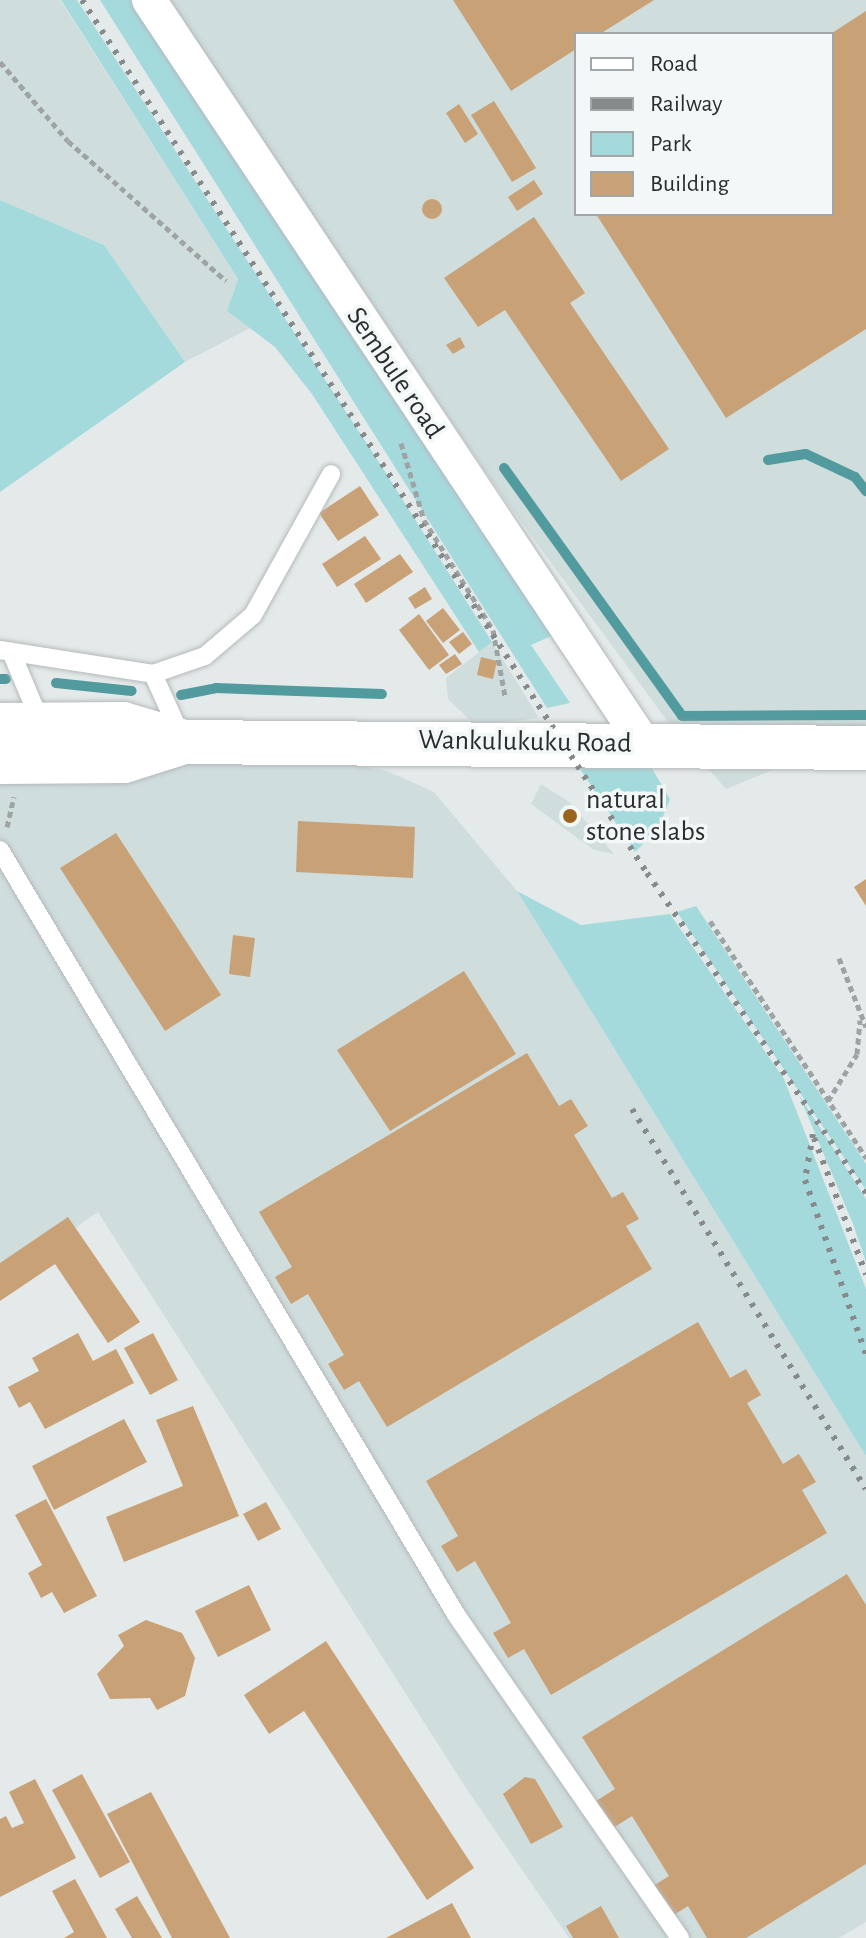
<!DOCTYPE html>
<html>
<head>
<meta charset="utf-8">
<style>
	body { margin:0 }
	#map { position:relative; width:866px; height:1938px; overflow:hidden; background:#e4e9e9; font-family:"Alegreya Sans",sans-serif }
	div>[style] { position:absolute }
	.built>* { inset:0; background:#cfdddd }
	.green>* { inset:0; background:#a5dadd }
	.stream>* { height:10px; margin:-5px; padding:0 5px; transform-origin:5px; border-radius:5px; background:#519a9e }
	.building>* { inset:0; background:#c9a177 }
	.round { border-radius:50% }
	.path>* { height:5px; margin-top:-2.5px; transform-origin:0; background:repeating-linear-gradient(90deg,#a0a3a3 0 6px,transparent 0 10px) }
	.roads { filter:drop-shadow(0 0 2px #b5b9ba) drop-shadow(0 0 2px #b5b9ba) }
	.lane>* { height:18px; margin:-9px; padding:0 9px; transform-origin:9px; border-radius:9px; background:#fff }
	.street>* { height:34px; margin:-17px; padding:0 17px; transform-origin:17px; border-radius:17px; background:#fff }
	.secondary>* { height:44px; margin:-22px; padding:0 22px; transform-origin:22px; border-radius:22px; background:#fff }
	.rail>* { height:6px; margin-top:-3px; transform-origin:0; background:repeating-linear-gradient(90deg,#878a8a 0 4px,transparent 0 12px) }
	.dots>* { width:22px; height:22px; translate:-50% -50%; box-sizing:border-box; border:4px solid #f2f7f7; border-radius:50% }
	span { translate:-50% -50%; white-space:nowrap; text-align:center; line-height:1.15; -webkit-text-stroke:7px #f2f7f7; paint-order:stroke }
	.street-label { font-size:28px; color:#2b2c2c }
	.poi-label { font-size:28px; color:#2b2c2c }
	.left { translate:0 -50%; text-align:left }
	.legend { position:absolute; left:574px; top:32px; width:260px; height:184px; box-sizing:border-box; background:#f2f7f7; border:2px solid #a2a6a6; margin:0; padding:10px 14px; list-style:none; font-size:24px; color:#2b2c2c }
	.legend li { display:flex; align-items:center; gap:16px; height:40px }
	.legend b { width:40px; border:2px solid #a2a6a6 }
</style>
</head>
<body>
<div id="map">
	<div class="built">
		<i style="clip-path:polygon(0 0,60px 0,238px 279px,227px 311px,250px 328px,185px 362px,104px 245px,0 200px)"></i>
		<i style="clip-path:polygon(evenodd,163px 0,866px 0,866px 746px,799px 759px,726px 789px,674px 730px,508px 504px,163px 0,576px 34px,832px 34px,832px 214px,576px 214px,576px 34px)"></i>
		<i style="clip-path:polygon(492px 642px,539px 718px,475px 725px,448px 699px,446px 678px)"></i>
		<i style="clip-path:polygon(337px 762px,387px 771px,434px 792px,517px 891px,866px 1456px,866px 1922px,839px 1938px,569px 1938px,468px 1791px,98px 1212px,0 1280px,0 763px)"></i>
		<i style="clip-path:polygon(541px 784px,569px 802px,614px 854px,594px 850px,531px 804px)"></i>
	</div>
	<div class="green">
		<i style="clip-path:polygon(61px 0,77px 0,384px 470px,492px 642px,479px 652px,312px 394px,275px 347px,227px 311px,238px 279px)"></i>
		<i style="clip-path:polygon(100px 0,130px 0,560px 632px,531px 645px,570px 703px,547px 708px)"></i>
		<i style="clip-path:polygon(0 200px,104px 245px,185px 362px,0 492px)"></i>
		<i style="clip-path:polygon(553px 728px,651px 767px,670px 799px,658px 829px,635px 852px)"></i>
		<i style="clip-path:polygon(517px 891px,581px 925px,670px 914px,784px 1079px,866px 1289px,866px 1456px)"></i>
		<i style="clip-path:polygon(696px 906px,866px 1164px,866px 1190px,677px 912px)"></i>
		<i style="clip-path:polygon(799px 1095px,866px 1199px,866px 1262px,853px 1224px)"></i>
	</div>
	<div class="stream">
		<i style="left:768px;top:460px;width:38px;rotate:-9deg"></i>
		<i style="left:806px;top:454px;width:54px;rotate:25.1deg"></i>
		<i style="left:855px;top:477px;width:18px;rotate:52deg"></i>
		<i style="left:504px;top:468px;width:305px;rotate:54.3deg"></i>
		<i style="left:682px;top:716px;width:184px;rotate:-0.3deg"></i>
		<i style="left:0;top:679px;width:6px"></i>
		<i style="left:56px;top:683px;width:76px;rotate:6deg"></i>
		<i style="left:181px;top:695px;width:36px;rotate:-11deg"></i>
		<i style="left:216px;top:688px;width:166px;rotate:2.1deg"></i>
	</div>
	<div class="building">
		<i style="clip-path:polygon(453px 0,654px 0,600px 34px,576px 34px,576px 49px,511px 91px)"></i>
		<i style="clip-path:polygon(866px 11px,866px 329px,726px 418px,596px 214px,832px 214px,832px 33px)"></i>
		<i style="clip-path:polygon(494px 101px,536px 168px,512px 182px,471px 115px)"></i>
		<i style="clip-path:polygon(459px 104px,478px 134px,465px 143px,446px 113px)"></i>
		<i style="clip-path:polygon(534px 180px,543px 194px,517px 211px,508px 197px)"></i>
		<i class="round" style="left:422px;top:199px;width:20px;height:20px"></i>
		<i style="clip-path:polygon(534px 217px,585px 293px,570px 303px,669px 449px,621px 481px,505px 310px,478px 327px,444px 278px)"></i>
		<i style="clip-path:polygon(460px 337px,465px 347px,453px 354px,446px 345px)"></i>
		<i style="clip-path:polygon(360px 486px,379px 515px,338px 541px,319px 513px)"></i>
		<i style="clip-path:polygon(365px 536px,381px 559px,337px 587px,322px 564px)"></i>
		<i style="clip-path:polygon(400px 554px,413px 572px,366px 603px,354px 584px)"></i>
		<i style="clip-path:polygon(425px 587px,432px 599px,415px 609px,408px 598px)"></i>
		<i style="clip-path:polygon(443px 608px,460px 630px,443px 643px,426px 621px)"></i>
		<i style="clip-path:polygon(419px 614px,449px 655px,429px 670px,399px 630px)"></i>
		<i style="clip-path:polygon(463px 632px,472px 644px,459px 654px,449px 642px)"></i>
		<i style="clip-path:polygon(455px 654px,462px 664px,446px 674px,439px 665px)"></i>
		<i style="clip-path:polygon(481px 657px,497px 661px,493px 679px,477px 675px)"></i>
		<i style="clip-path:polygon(298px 821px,415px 827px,413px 878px,296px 872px)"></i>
		<i style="clip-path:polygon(116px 833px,221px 995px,165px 1031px,60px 868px)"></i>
		<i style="clip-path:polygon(866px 879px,866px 906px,854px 887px)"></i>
		<i style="clip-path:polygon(233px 935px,255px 938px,250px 977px,229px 974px)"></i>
		<i style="clip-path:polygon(464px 971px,516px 1054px,390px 1131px,337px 1050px)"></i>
		<i style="clip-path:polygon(527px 1053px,559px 1106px,571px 1099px,588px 1126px,574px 1135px,612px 1198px,623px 1192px,639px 1219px,626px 1226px,652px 1269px,387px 1427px,359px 1381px,344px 1390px,328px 1364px,344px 1355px,308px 1294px,291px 1304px,275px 1277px,292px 1267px,259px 1212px)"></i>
		<i style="clip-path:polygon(68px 1217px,140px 1322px,108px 1343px,55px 1264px,0 1301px,0 1263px)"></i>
		<i style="clip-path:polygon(698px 1322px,730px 1378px,746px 1369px,761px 1395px,747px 1403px,783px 1464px,799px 1454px,816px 1482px,802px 1490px,827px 1533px,551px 1695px,524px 1649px,508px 1658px,493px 1633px,511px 1623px,475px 1561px,457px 1572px,441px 1546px,458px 1536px,426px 1481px)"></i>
		<i style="clip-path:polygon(78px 1333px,93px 1361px,116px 1349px,134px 1383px,45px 1429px,30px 1402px,19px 1408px,8px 1387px,39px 1371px,32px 1358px)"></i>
		<i style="clip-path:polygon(153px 1333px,178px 1380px,150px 1395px,124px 1348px)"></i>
		<i style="clip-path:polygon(193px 1406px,239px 1516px,124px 1562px,106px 1517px,183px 1486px,156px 1420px)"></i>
		<i style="clip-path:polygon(124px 1419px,147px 1462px,54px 1510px,32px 1466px)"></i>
		<i style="clip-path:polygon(46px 1499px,97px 1596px,64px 1613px,52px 1592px,41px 1598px,28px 1573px,42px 1565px,15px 1515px)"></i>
		<i style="clip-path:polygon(266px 1502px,281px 1529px,258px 1541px,243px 1514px)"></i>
		<i style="clip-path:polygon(847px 1574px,866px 1605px,866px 1864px,746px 1938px,707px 1938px,688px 1906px,669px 1918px,650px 1888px,669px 1876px,632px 1816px,613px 1828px,596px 1801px,615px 1789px,582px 1737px)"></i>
		<i style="clip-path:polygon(249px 1585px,271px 1630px,218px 1657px,195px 1611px)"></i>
		<i style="clip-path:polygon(146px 1620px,182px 1633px,195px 1658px,185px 1696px,157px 1710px,150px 1698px,110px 1699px,97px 1674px,124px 1646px,118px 1635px)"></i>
		<i style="clip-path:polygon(326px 1641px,474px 1868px,427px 1900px,304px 1711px,269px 1734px,244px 1695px)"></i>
		<i style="clip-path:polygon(82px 1774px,130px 1862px,100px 1878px,52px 1790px)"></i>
		<i style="clip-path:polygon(525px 1777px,535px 1779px,563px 1827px,531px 1844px,503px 1794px)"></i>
		<i style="clip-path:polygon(35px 1779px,76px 1858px,0 1897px,0 1819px,6px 1816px,12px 1828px,24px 1823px,9px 1792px)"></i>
		<i style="clip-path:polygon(151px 1792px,230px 1938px,172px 1938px,107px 1814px)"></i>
		<i style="clip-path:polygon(75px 1879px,107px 1938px,64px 1938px,74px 1932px,52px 1891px)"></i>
		<i style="clip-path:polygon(137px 1896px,162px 1938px,132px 1938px,115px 1909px)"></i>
		<i style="clip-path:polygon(452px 1903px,471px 1938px,386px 1938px)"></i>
		<i style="clip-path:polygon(601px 1906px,619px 1938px,573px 1938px,566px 1926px)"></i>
	</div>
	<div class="path">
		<i style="left:0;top:62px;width:104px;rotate:49.3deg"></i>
		<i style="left:68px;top:141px;width:211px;rotate:41.5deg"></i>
		<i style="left:401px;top:443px;width:80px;rotate:73.4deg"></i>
		<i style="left:424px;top:520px;width:130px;rotate:57.9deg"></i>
		<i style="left:493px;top:630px;width:67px;rotate:79.7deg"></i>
		<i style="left:7px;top:827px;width:31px;rotate:-77deg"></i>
		<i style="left:710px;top:921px;width:284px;rotate:56.6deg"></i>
		<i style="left:839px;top:958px;width:74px;rotate:68.6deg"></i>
		<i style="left:828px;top:1101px;width:55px;rotate:-58.3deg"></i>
		<i style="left:857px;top:1054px;width:34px;rotate:-85deg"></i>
	</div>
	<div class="roads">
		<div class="lane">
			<i style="left:0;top:650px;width:155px;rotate:8.9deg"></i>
			<i style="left:153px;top:674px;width:70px;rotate:65.6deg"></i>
			<i style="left:12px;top:654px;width:75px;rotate:67.2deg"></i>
			<i style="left:153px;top:674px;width:55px;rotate:-19.1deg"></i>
			<i style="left:205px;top:656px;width:63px;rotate:-40.5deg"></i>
			<i style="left:253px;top:615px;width:161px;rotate:-61deg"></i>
			<i style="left:0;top:850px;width:892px;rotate:59.18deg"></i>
			<i style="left:457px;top:1616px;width:392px;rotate:55.3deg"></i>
		</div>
		<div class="street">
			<i style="left:149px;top:0;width:894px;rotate:56.36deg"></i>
		</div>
		<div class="secondary">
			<i style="left:0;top:725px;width:123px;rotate:-0.5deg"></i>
			<i style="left:123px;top:724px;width:64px;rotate:16.4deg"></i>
			<i style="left:0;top:762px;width:124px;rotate:-0.5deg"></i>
			<i style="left:124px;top:761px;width:63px;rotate:-17.6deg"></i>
			<i style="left:184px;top:742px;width:682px;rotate:0.5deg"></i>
		</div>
	</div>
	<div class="rail">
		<i style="left:82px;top:0;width:1040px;rotate:57.09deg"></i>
		<i style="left:647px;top:873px;width:388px;rotate:55.6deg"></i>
		<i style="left:632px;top:1109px;width:446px;rotate:58.4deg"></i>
		<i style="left:813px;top:1134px;width:47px;rotate:99.9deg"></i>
		<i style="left:805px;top:1180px;width:184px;rotate:70.7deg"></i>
		<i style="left:814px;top:1138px;width:146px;rotate:69.1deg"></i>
	</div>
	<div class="dots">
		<i style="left:570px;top:816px;background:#9b641e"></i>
	</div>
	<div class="street-label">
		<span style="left:395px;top:373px;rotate:56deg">Sembule road</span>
		<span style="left:525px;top:742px;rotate:1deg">Wankulukuku Road</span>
	</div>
	<div class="poi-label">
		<span class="left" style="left:586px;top:816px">natural<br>stone slabs</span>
	</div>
	<ul class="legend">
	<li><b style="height:10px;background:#fff"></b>Road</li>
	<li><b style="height:10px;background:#878a8a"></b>Railway</li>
	<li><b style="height:22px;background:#a5dadd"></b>Park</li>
	<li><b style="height:22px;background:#c9a177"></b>Building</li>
	</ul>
</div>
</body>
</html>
